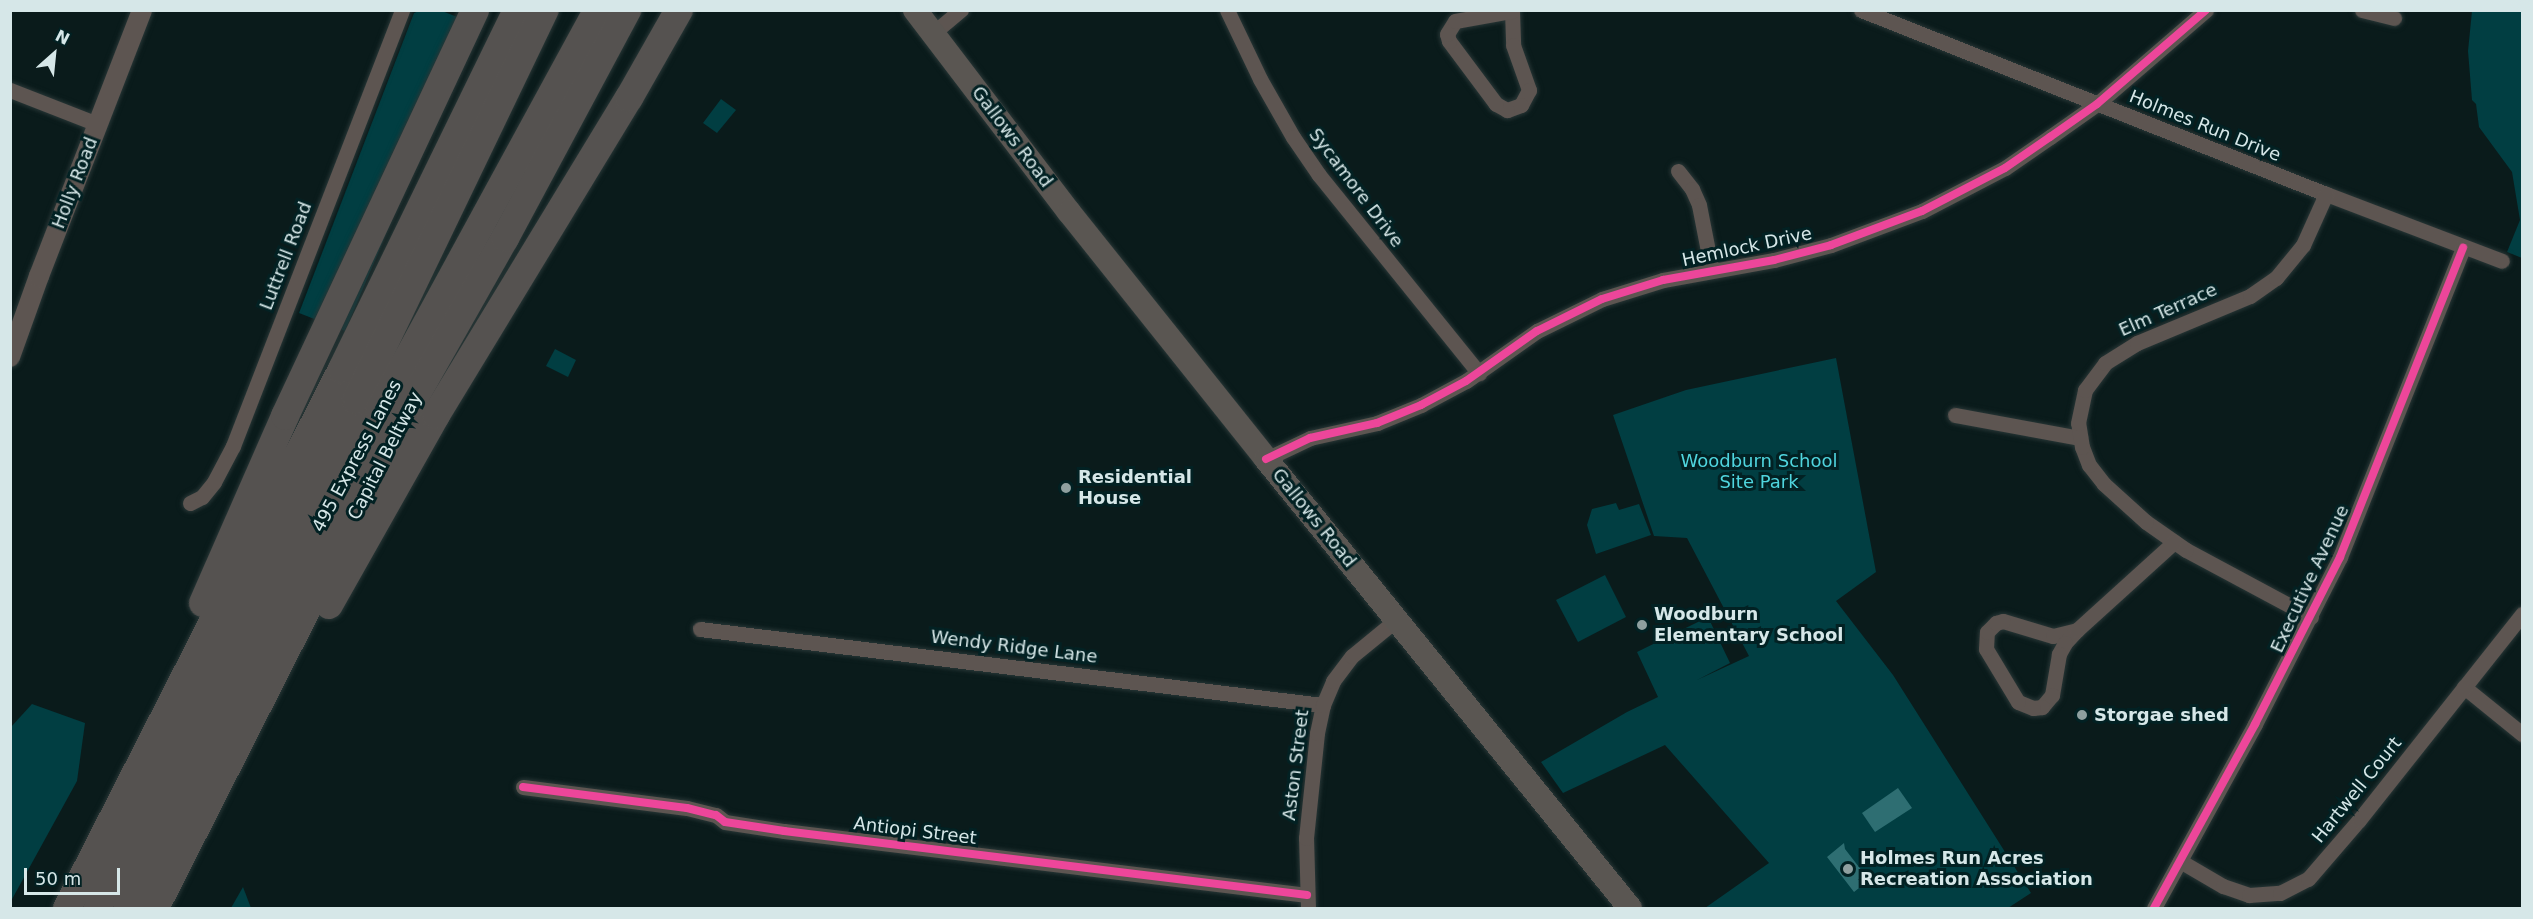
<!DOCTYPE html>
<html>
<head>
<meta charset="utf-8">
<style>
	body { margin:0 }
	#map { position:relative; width:2533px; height:919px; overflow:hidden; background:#0a1b1b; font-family:"DejaVu Sans",sans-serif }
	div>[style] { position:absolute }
	.green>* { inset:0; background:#013e42 }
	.water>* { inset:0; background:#2e6e72 }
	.roads { filter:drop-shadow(0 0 2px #283636) drop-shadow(0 0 2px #283636) }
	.minor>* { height:15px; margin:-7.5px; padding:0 7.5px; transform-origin:7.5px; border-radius:7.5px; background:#5d5551 }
	.tertiary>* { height:20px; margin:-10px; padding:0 10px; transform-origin:10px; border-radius:10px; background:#5d5551 }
	.primary>* { height:24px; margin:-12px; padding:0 12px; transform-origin:12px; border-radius:12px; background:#5a5652 }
	.motorway>* { height:28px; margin:-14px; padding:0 14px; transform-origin:14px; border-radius:14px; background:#555250 }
	.cycleway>* { height:8px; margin:-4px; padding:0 4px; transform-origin:4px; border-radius:4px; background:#ed469a }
	.dots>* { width:16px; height:16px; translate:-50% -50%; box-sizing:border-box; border:3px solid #022123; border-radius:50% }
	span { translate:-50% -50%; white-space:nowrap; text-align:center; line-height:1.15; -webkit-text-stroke:6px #022123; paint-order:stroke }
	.street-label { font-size:18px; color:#d6e7e8 }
	.park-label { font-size:18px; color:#4fd5de }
	.poi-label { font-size:18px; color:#d6e7e8; font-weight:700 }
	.left { translate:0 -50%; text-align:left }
	.frame { position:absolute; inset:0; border:12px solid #d6e7e8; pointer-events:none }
	.north { position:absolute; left:24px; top:24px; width:60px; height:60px; -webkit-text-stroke:4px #022123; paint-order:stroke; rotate:27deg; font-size:16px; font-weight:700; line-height:24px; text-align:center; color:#d6e7e8 }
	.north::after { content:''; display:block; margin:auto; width:21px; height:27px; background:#d6e7e8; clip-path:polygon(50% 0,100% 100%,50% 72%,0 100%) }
	.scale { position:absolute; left:24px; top:868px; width:96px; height:27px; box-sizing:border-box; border:3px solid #d6e7e8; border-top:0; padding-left:8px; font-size:18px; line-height:21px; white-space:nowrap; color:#d6e7e8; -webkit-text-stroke:4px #022123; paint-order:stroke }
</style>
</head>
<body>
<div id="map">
	<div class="green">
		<i style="clip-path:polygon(419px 11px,442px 11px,475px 24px,345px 331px,299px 313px,414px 13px)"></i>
		<i style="clip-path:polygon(2472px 11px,2522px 11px,2522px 258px,2507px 252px,2520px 220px,2512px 172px,2479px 127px,2476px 104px,2472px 100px,2468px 51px)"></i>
		<i style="clip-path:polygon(721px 99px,736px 110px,717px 133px,703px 123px)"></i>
		<i style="clip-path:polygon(555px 349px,576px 360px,568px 377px,546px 366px)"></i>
		<i style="clip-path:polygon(1836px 358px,1876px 572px,1836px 601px,1893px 675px,2031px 893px,2008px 908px,1705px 908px,1769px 863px,1665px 745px,1563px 793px,1541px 762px,1627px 712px,1658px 697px,1637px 652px,1708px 617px,1730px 663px,1697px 680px,1749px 656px,1687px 538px,1654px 536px,1613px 415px,1686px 390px)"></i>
		<i style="clip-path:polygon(1616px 503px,1619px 510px,1639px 504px,1651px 535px,1596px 554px,1587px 525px,1592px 509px)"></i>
		<i style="clip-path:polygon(1605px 575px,1626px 617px,1578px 642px,1556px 600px)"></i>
		<i style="clip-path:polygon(32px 704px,85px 723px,77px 781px,11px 901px,11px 727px)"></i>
		<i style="clip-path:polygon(243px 887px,251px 908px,231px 908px)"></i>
	</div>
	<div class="water">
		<i style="clip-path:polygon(1898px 788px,1912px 808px,1875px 832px,1862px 813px)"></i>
		<i style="clip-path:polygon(1844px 843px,1845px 849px,1869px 880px,1854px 892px,1827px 857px)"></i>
	</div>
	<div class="roads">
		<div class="minor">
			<i style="left:1227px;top:10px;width:76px;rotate:64.4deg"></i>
			<i style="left:1260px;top:79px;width:67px;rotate:60.4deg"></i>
			<i style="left:1293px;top:137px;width:46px;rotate:55.6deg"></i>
			<i style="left:1319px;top:175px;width:255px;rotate:51.1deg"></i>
			<i style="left:1861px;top:10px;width:500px;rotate:21.59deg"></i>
			<i style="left:2326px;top:194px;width:188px;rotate:20.8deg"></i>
			<i style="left:2362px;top:10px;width:33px;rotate:14deg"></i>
			<i style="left:1512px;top:11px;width:34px;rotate:88deg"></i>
			<i style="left:1513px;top:45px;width:48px;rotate:70.4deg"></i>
			<i style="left:1529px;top:90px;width:17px;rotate:118deg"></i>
			<i style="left:1521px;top:105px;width:15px;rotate:160deg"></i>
			<i style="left:1507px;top:110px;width:13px;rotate:-151deg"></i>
			<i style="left:1496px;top:104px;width:79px;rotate:-126.7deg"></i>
			<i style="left:1449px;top:41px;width:7px;rotate:-106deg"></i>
			<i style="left:1447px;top:34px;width:15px;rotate:-58deg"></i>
			<i style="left:1455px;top:21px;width:58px;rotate:-10deg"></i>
			<i style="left:932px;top:34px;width:38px;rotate:-40deg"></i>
			<i style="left:10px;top:90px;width:93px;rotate:21.3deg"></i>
			<i style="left:1678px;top:171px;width:23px;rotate:52deg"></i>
			<i style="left:1692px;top:189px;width:17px;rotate:66deg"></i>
			<i style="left:1699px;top:205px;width:67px;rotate:78.9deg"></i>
			<i style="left:1955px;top:415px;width:127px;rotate:10.4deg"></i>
			<i style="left:1266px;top:459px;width:49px;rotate:-25.5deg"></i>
			<i style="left:1310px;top:438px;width:69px;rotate:-12.6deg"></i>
			<i style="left:1377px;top:423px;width:48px;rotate:-22.2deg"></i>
			<i style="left:1421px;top:405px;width:51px;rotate:-28.1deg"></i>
			<i style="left:1466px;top:381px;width:87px;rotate:-35.2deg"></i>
			<i style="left:1537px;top:331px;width:72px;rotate:-26.2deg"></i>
			<i style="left:1602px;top:299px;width:64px;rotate:-17.3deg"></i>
			<i style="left:1663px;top:280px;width:113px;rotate:-10.2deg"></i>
			<i style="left:1774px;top:260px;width:59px;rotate:-14.7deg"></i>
			<i style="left:1831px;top:245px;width:97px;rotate:-20.5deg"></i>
			<i style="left:1922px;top:211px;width:93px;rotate:-27.4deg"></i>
			<i style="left:2005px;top:168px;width:55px;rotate:-34.6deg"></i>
			<i style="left:2050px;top:137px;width:57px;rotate:-35.1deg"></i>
			<i style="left:2097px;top:104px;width:144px;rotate:-40.8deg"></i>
			<i style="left:190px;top:503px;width:13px;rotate:-27deg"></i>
			<i style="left:202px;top:497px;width:19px;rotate:-51deg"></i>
			<i style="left:214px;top:482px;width:41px;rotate:-62.2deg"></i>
			<i style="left:233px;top:446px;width:468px;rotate:-68.8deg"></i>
			<i style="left:2311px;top:617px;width:142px;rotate:-151.8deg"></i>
			<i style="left:2186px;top:550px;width:49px;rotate:-145deg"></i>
			<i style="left:2146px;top:522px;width:57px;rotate:-137.9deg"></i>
			<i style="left:2104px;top:484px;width:24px;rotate:-128deg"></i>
			<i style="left:2089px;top:465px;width:19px;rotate:-111deg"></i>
			<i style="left:2082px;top:447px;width:24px;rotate:-99deg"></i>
			<i style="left:2078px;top:423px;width:34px;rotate:-78deg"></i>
			<i style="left:2085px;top:390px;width:34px;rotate:-53deg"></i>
			<i style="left:2105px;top:363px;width:38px;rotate:-32deg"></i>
			<i style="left:2137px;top:343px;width:122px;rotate:-22.6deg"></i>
			<i style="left:2250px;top:296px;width:32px;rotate:-35deg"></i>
			<i style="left:2276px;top:278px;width:43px;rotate:-50.7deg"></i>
			<i style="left:2303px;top:245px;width:56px;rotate:-65.7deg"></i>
			<i style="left:2003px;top:621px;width:52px;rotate:16.7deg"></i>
			<i style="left:2053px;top:636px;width:25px;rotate:-14deg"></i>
			<i style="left:2077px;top:630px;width:18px;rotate:133deg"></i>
			<i style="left:2065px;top:643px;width:13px;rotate:119deg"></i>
			<i style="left:2059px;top:654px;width:42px;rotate:99.7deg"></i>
			<i style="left:2052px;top:695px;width:16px;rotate:130deg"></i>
			<i style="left:2042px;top:707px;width:9px;rotate:174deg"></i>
			<i style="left:2033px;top:708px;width:16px;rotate:-158deg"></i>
			<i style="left:2018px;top:702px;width:62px;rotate:-121.1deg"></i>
			<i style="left:1986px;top:649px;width:17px;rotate:-87deg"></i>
			<i style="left:1987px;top:632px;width:13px;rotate:-45deg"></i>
			<i style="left:1996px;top:623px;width:7px;rotate:-16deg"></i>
			<i style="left:700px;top:629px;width:628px;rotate:6.96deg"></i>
			<i style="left:2077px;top:630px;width:131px;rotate:-42.2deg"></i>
			<i style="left:2464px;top:687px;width:75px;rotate:39deg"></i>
			<i style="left:523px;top:787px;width:165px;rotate:7.3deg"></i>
			<i style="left:687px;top:808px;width:30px;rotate:14deg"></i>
			<i style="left:716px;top:815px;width:11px;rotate:38deg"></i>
			<i style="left:725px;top:822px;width:60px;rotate:8.7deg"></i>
			<i style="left:784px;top:831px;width:527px;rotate:6.98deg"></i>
			<i style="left:2180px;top:861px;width:50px;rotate:30.2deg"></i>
			<i style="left:2223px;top:886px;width:28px;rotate:19deg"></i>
			<i style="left:2249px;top:895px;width:31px;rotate:-4deg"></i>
			<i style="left:2280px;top:893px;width:31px;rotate:-27deg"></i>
			<i style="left:2308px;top:879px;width:78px;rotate:-49.2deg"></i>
			<i style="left:2359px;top:820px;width:263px;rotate:-51.6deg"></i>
			<i style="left:1308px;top:908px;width:70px;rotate:-91.6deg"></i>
			<i style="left:1306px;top:838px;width:106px;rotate:-84deg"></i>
			<i style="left:1317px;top:733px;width:29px;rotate:-78deg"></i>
			<i style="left:1323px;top:705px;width:26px;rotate:-67deg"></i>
			<i style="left:1333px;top:681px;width:31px;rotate:-53deg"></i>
			<i style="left:1352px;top:656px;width:57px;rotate:-39.3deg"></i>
			<i style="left:2154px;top:908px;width:210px;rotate:-61.2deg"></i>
			<i style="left:2255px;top:724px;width:187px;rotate:-63deg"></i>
			<i style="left:2340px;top:557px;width:333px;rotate:-68.3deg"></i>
		</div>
		<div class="tertiary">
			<i style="left:10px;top:357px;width:86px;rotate:-70.3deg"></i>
			<i style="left:39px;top:276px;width:285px;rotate:-68.8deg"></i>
		</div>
		<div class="primary">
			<i style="left:915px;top:10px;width:254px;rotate:52.7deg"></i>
			<i style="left:1069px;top:212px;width:316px;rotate:51.4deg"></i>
			<i style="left:1266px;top:459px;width:578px;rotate:50.97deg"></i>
		</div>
		<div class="motorway">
			<i style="left:203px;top:603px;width:204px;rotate:-66.3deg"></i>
			<i style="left:285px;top:416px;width:448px;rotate:-64.9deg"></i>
			<i style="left:329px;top:605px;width:218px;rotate:-60.6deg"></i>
			<i style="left:436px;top:415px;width:371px;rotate:-58.7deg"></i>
			<i style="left:629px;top:98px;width:101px;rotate:-60.4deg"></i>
			<i style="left:67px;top:908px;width:605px;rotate:-62.97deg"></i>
			<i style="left:342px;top:369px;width:399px;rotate:-64deg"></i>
			<i style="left:97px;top:908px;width:571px;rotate:-62.9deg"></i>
			<i style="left:357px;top:400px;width:433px;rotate:-64.3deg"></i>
			<i style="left:127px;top:908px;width:557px;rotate:-63.11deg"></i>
			<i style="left:379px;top:411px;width:457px;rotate:-61.4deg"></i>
			<i style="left:155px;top:908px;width:565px;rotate:-63.07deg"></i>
			<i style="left:411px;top:404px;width:191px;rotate:-60.5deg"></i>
			<i style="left:505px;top:238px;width:259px;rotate:-61.8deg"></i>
		</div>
	</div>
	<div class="cycleway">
		<i style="left:1266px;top:459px;width:49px;rotate:-25.5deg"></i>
		<i style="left:1310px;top:438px;width:69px;rotate:-12.6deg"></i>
		<i style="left:1377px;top:423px;width:48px;rotate:-22.2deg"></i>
		<i style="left:1421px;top:405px;width:51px;rotate:-28.1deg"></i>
		<i style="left:1466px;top:381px;width:87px;rotate:-35.2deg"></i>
		<i style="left:1537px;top:331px;width:72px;rotate:-26.2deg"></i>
		<i style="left:1602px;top:299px;width:64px;rotate:-17.3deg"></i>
		<i style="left:1663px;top:280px;width:113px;rotate:-10.2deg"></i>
		<i style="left:1774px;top:260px;width:59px;rotate:-14.7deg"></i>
		<i style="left:1831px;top:245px;width:97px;rotate:-20.5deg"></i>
		<i style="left:1922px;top:211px;width:93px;rotate:-27.4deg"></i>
		<i style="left:2005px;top:168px;width:55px;rotate:-34.6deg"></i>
		<i style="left:2050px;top:137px;width:57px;rotate:-35.1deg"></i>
		<i style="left:2097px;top:104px;width:144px;rotate:-40.8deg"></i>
		<i style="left:523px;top:787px;width:165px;rotate:7.3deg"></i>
		<i style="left:687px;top:808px;width:30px;rotate:14deg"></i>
		<i style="left:716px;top:815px;width:11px;rotate:38deg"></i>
		<i style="left:725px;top:822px;width:60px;rotate:8.7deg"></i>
		<i style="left:784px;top:831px;width:527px;rotate:6.98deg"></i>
		<i style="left:2154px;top:908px;width:210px;rotate:-61.2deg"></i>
		<i style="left:2255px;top:724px;width:187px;rotate:-63deg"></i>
		<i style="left:2340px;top:557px;width:333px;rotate:-68.3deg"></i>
	</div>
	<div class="dots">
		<i style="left:1066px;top:488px;background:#8fa0a0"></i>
		<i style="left:1642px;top:625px;background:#8fa0a0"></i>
		<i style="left:2082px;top:715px;background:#8fa0a0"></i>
		<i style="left:1848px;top:869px;background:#8fa0a0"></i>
	</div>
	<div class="street-label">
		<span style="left:2205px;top:126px;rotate:22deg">Holmes Run Drive</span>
		<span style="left:1012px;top:137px;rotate:53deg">Gallows Road</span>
		<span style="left:75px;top:183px;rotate:-69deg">Holly Road</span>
		<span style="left:1356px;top:188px;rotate:53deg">Sycamore Drive</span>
		<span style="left:1747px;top:247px;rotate:-12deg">Hemlock Drive</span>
		<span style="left:286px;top:256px;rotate:-69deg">Luttrell Road</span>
		<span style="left:2168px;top:310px;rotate:-24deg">Elm Terrace</span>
		<span style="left:357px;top:456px;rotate:-62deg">495 Express Lanes</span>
		<span style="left:385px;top:456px;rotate:-63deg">Capital Beltway</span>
		<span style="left:1314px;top:518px;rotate:51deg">Gallows Road</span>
		<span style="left:2310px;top:579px;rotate:-65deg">Executive Avenue</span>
		<span style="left:1014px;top:647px;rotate:7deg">Wendy Ridge Lane</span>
		<span style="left:1296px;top:765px;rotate:-83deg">Aston Street</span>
		<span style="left:2357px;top:790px;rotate:-51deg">Hartwell Court</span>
		<span style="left:915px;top:831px;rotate:7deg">Antiopi Street</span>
	</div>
	<div class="park-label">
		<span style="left:1759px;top:472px">Woodburn School<br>Site Park</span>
	</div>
	<div class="poi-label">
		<span class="left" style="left:1078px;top:488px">Residential<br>House</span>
		<span class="left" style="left:1654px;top:625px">Woodburn<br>Elementary School</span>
		<span class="left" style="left:2094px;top:715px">Storgae shed</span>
		<span class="left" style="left:1860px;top:869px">Holmes Run Acres<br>Recreation Association</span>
	</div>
	<div class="frame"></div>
	<div class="north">N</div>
	<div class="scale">50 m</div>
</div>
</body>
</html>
